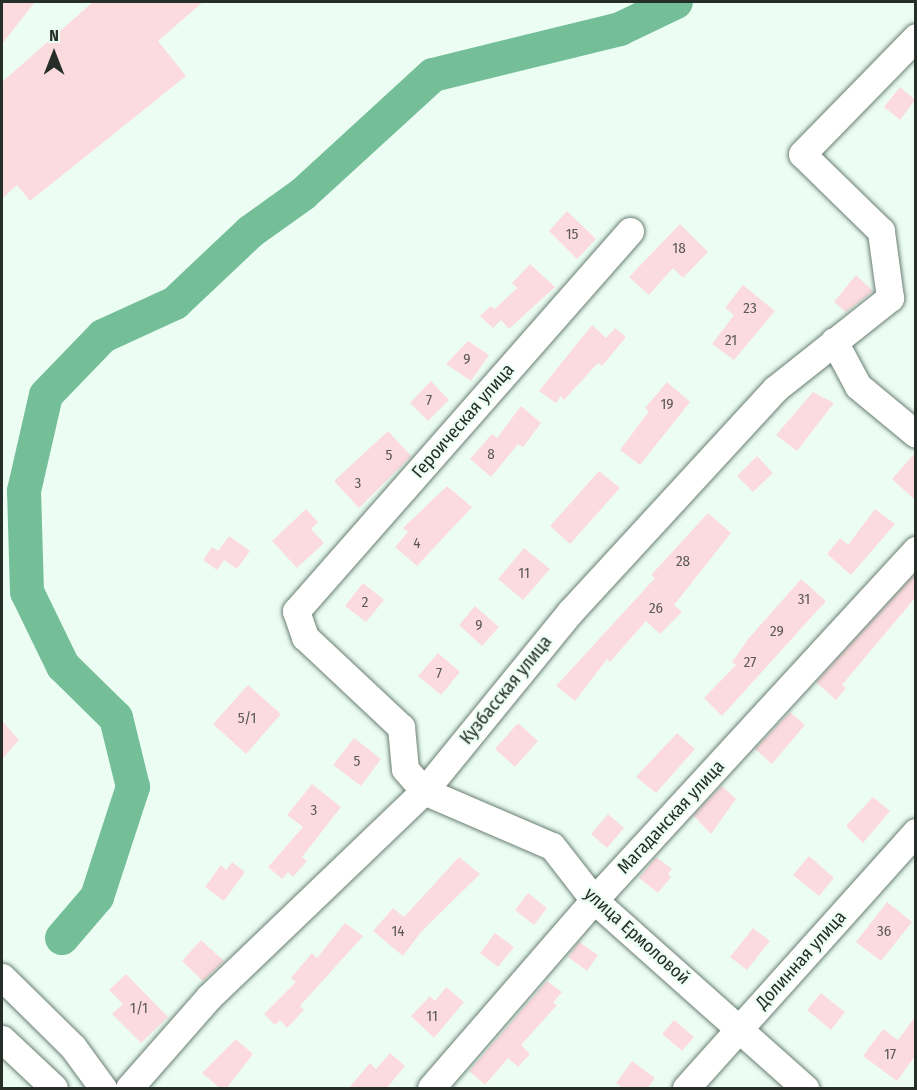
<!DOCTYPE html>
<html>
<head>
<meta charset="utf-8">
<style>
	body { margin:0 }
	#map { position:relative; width:917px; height:1090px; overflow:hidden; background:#ecfef4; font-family:"Fira Sans Condensed",sans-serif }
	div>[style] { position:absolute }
	.river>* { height:34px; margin:-17px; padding:0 17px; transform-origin:17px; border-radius:17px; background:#74be98 }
	.building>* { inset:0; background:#fcdbde }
	.roads { filter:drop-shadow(0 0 2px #6a7e73) drop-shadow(0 0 2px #6a7e73) }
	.minor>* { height:27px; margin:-13.5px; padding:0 13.5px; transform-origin:13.5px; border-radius:13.5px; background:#fff }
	span { translate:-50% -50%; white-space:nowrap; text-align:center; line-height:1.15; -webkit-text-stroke:4.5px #ecfef4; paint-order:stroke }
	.number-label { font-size:15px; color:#5b5956 }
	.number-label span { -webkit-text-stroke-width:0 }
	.street-label { font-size:18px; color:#252e29 }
	.frame { position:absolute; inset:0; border:3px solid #252e29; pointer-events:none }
	.north { position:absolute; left:24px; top:24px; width:60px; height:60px; -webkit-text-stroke:4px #ecfef4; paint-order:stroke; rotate:0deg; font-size:16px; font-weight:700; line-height:24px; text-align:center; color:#252e29 }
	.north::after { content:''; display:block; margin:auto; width:21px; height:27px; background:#252e29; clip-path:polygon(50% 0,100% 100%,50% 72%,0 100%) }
</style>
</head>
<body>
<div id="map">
	<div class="river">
		<i style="left:62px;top:938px;width:54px;rotate:-49.5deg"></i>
		<i style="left:97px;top:897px;width:116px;rotate:-71.9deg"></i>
		<i style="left:133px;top:787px;width:71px;rotate:-103.8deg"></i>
		<i style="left:116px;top:718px;width:74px;rotate:-135.5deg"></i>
		<i style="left:63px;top:666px;width:82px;rotate:-115.9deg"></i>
		<i style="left:27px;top:592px;width:101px;rotate:-91.7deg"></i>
		<i style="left:24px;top:491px;width:98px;rotate:-77.1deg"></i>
		<i style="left:46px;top:395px;width:82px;rotate:-46deg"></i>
		<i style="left:103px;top:336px;width:79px;rotate:-24.6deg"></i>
		<i style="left:175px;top:303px;width:103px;rotate:-43.4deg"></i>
		<i style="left:250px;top:232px;width:65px;rotate:-35.6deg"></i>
		<i style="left:303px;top:194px;width:176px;rotate:-42.5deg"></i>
		<i style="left:433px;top:75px;width:193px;rotate:-13.8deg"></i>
		<i style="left:620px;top:29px;width:62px;rotate:-25.7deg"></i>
	</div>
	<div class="building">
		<i style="clip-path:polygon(2px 2px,35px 2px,2px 44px)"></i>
		<i style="clip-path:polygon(93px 2px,203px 2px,158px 41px,186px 76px,30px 201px,17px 185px,2px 199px,2px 82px)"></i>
		<i style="clip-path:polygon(900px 87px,915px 100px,900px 120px,884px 107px)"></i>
		<i style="clip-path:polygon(567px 211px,596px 239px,577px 259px,549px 231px)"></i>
		<i style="clip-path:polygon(680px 224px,708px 252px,683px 278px,673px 268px,649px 295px,629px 277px)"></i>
		<i style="clip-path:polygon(530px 264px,555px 287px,509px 329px,501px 320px,493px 328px,480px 316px,491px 306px,495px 309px,517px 288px,512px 283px)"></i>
		<i style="clip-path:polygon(856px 275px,873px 291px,846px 312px,834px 302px)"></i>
		<i style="clip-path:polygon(743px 285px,775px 311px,734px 360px,712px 344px,734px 315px,725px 308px)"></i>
		<i style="clip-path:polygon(592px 325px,606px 338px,615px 328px,626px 337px,602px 366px,598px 363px,564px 400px,561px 396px,556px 403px,539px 391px)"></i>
		<i style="clip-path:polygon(468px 341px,489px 355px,471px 381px,446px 364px)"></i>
		<i style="clip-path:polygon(431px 381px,449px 400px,428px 421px,410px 403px)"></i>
		<i style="clip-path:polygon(667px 382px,690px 402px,640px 465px,620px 450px,649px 411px,645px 408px)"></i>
		<i style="clip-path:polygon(813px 392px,834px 403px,797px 451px,776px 435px)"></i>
		<i style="clip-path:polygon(521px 406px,541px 423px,523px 447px,518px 444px,491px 477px,470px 459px,492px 434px,497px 438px)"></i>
		<i style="clip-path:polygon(388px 431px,411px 456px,359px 508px,334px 481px)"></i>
		<i style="clip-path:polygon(915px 453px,915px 500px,892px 479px)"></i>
		<i style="clip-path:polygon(757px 456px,773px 473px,753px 492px,737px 476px)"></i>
		<i style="clip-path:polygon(599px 471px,620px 488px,570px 544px,550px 526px)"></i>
		<i style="clip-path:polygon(447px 486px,472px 507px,417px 566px,395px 547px,408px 532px,403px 528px)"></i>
		<i style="clip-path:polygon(306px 509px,318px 522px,311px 529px,324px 543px,297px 568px,272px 541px)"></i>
		<i style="clip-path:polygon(875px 509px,895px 524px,851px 575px,827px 554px,840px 538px,848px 545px)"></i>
		<i style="clip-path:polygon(708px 513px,731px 533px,674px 605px,682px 612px,660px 634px,646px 621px,610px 662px,607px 659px,575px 701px,556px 686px,655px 578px,651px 575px)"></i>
		<i style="clip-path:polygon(229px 536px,250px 551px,237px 569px,224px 560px,217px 570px,203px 560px,212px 547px,218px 551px)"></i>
		<i style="clip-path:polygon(524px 548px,550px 569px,523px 600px,498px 579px)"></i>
		<i style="clip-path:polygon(915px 574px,915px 598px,842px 685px,846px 688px,836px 700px,816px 682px)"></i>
		<i style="clip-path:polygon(801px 579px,826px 601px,722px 716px,704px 698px,736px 665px,732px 662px,749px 638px)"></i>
		<i style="clip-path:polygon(363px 583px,384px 600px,366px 622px,345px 606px)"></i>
		<i style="clip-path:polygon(475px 606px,499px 627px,482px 646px,459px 625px)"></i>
		<i style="clip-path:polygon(438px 653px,460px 672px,441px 695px,418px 676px)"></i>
		<i style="clip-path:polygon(248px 685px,281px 714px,246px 754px,213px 724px)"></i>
		<i style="clip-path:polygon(790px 712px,805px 725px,772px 764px,755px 749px)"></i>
		<i style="clip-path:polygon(2px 721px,19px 740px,2px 759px)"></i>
		<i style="clip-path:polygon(518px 723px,538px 741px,515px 767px,495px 749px)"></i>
		<i style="clip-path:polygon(677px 733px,695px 749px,656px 793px,636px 777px)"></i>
		<i style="clip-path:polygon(354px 738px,381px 759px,361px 786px,333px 765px)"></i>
		<i style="clip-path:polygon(312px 784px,341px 807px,302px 857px,307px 861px,293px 877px,288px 872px,282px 879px,268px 867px,303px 827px,287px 815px)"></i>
		<i style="clip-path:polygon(722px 786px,736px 799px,711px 834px,693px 815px)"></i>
		<i style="clip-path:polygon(873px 797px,890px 811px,863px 843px,846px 826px)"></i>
		<i style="clip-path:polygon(608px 814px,624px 828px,607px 848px,591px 834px)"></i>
		<i style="clip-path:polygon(809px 856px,834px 878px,819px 896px,793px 875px)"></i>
		<i style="clip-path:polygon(459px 857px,480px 874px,421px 932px,403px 956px,373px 931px,393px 908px,404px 917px)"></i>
		<i style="clip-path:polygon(656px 857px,672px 869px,668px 874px,671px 877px,658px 893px,639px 878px)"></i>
		<i style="clip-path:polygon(232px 862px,245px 872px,224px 901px,205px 887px,221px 865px,226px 870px)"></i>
		<i style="clip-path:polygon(528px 893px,547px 908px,534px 925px,515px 910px)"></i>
		<i style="clip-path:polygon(887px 902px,912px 922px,881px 961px,856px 942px)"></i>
		<i style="clip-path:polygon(345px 923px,363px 936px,300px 1006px,304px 1010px,287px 1028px,280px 1020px,275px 1025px,264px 1014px,296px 982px,291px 978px,312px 953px,317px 958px)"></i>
		<i style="clip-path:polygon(753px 928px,770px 941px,747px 970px,730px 957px)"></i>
		<i style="clip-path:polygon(495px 933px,514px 947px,498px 967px,480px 953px)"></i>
		<i style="clip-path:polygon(201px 940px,224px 961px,203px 981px,182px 961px)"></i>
		<i style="clip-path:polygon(579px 942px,598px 955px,587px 971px,568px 957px)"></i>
		<i style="clip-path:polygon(126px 974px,168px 1017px,141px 1043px,112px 1014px,123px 1004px,109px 990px)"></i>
		<i style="clip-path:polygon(547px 981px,562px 992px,553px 1003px,557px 1005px,521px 1045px,530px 1054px,518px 1067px,508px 1058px,485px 1085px,469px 1071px)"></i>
		<i style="clip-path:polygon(446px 987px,464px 1002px,434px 1038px,411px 1016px,430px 996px,435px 1001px)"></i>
		<i style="clip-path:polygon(821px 993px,845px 1012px,831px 1030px,807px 1010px)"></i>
		<i style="clip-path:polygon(915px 1017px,915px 1056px,897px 1081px,863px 1056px,883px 1029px,898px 1040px)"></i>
		<i style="clip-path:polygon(674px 1020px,694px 1037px,682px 1051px,662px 1034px)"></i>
		<i style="clip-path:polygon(236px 1039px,253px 1054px,226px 1089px,221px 1089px,202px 1073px)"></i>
		<i style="clip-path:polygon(390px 1053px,405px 1066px,386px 1089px,348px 1089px,370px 1063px,376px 1069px)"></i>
		<i style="clip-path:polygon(632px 1061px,655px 1078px,647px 1089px,624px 1089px,616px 1083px)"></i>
	</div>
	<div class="roads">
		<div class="minor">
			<i style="left:630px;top:231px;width:506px;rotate:131.31deg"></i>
			<i style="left:296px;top:611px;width:28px;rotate:71deg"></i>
			<i style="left:305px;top:637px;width:132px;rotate:43.2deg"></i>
			<i style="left:401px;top:727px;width:42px;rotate:84.6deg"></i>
			<i style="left:405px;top:769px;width:29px;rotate:49deg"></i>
			<i style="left:424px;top:791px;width:139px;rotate:23.3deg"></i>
			<i style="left:552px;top:846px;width:68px;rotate:52.1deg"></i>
			<i style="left:594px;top:900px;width:283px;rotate:41.7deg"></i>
			<i style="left:834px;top:341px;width:51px;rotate:61.9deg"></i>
			<i style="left:858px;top:386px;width:75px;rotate:39.6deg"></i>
			<i style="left:2px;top:977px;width:100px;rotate:44.6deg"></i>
			<i style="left:73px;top:1047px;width:51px;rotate:53.8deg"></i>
			<i style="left:2px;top:1039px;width:71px;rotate:43.3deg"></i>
			<i style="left:129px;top:1088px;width:121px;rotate:-48.7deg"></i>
			<i style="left:209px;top:997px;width:298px;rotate:-43.8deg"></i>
			<i style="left:424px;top:791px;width:232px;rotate:-50.8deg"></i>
			<i style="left:571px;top:611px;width:301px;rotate:-47.4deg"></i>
			<i style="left:775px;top:389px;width:147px;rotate:-38.4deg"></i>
			<i style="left:890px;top:298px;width:68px;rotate:-97.7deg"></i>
			<i style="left:881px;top:231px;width:110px;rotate:-135.7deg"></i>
			<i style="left:802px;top:154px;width:163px;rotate:-45.7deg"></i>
			<i style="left:431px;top:1088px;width:249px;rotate:-49.1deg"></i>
			<i style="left:594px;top:900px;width:476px;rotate:-47.4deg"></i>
			<i style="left:686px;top:1088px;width:344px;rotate:-48.1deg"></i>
		</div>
	</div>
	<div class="number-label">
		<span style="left:572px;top:235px">15</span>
		<span style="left:679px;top:249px">18</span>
		<span style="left:750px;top:309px">23</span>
		<span style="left:731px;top:341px">21</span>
		<span style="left:467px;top:360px">9</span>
		<span style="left:429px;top:401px">7</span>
		<span style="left:667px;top:405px">19</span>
		<span style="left:491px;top:455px">8</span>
		<span style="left:389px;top:456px">5</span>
		<span style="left:358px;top:484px">3</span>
		<span style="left:417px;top:544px">4</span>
		<span style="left:683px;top:562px">28</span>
		<span style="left:524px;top:574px">11</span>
		<span style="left:804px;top:600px">31</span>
		<span style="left:365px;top:603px">2</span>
		<span style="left:656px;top:609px">26</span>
		<span style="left:479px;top:626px">9</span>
		<span style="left:777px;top:632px">29</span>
		<span style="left:750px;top:663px">27</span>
		<span style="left:439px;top:674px">7</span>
		<span style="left:247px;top:719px">5/1</span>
		<span style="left:357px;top:762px">5</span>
		<span style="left:314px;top:811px">3</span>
		<span style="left:398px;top:932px">14</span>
		<span style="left:884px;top:932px">36</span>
		<span style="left:139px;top:1009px">1/1</span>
		<span style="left:432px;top:1017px">11</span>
		<span style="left:890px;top:1055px">17</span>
	</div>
	<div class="street-label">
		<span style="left:463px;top:421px;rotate:-49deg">Героическая улица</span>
		<span style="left:506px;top:690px;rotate:-51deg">Кузбасская улица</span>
		<span style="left:671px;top:817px;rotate:-47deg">Магаданская улица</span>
		<span style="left:637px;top:936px;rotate:42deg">улица Ермоловой</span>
		<span style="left:801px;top:960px;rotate:-48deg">Долинная улица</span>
	</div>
	<div class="frame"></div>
	<div class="north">N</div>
</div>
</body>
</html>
